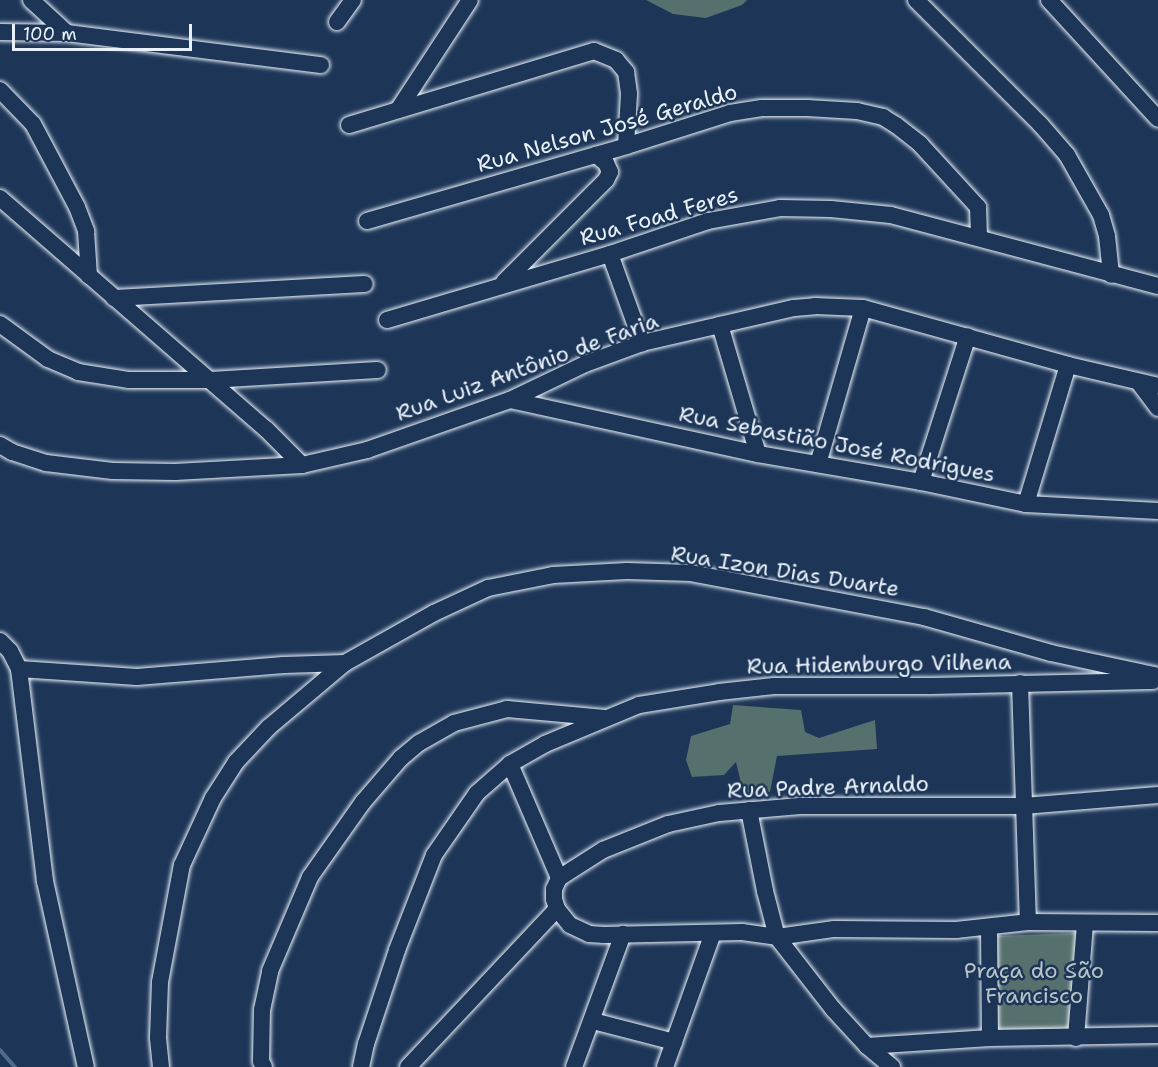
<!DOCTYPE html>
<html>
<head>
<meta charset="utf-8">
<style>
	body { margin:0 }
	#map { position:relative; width:1158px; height:1067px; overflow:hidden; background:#1d3557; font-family:"Shantell Sans",sans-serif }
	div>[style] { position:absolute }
	.green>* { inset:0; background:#56706d }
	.stream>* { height:4px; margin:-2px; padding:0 2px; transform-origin:2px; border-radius:2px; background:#4f6c8f }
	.roads { filter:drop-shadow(0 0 2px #e8f1f8) drop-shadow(0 0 2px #e8f1f8) }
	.minor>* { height:16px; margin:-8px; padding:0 8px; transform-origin:8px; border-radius:8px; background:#1d3557 }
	span { translate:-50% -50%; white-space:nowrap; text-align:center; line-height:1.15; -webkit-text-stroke:5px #1d3557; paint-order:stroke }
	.street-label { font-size:22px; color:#e8f1f8 }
	.park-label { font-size:22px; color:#b5c4c7 }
	.scale { position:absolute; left:12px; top:24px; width:180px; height:27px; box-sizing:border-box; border:3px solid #e8f1f8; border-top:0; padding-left:8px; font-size:18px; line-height:21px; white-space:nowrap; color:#e8f1f8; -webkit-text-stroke:4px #1d3557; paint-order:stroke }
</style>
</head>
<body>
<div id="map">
	<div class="green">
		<i style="clip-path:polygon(646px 0,747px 0,742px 5px,706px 18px,673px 14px)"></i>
		<i style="clip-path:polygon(733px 705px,801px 710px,805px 732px,819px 738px,875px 720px,877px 749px,777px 756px,770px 792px,744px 796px,736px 762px,724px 775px,692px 777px,686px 760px,691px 736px,730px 724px)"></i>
		<i style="clip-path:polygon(1076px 933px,1070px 1030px,993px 1032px,997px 936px)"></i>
	</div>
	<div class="stream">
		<i style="left:0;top:1050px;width:23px;rotate:49deg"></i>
	</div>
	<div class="roads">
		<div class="minor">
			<i style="left:31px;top:0;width:49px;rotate:42.5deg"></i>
			<i style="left:916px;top:0;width:177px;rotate:45deg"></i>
			<i style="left:1041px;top:125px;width:40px;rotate:49deg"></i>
			<i style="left:1067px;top:155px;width:69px;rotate:60.5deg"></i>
			<i style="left:1101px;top:215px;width:22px;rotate:74deg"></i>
			<i style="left:1107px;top:236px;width:39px;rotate:84deg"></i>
			<i style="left:1049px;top:0;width:161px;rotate:47.5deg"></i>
			<i style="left:337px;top:22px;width:27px;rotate:-54deg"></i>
			<i style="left:0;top:32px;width:67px;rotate:0.9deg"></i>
			<i style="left:67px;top:33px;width:256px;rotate:7.2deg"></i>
			<i style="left:0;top:90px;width:47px;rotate:45.9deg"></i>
			<i style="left:33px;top:124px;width:94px;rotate:62.1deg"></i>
			<i style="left:77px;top:207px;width:26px;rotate:69deg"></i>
			<i style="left:86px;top:231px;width:45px;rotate:86.2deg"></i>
			<i style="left:398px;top:110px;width:131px;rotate:-56.8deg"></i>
			<i style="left:349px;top:125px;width:256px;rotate:-16.8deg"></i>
			<i style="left:594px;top:51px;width:24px;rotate:22deg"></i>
			<i style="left:616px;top:60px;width:16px;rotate:50deg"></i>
			<i style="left:626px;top:72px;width:22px;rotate:82deg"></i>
			<i style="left:629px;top:94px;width:52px;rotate:93.3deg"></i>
			<i style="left:0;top:198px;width:352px;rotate:41deg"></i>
			<i style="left:266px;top:429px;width:51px;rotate:45deg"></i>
			<i style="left:367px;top:221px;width:270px;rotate:-16.1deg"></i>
			<i style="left:626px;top:146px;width:109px;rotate:-17.6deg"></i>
			<i style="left:730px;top:113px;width:32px;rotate:-9deg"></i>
			<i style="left:762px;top:108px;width:45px"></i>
			<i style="left:807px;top:108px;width:50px;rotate:3.4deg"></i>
			<i style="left:857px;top:111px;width:27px;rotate:13deg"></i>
			<i style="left:883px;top:117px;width:15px;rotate:32deg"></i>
			<i style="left:896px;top:125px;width:31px;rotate:38deg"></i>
			<i style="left:920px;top:144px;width:86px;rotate:47.4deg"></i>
			<i style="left:978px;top:207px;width:29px;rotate:88deg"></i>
			<i style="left:610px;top:254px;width:95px;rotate:70.2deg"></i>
			<i style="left:504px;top:282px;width:144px;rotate:-45deg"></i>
			<i style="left:606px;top:180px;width:9px;rotate:-63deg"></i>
			<i style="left:610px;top:172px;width:10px;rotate:-114deg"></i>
			<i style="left:606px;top:163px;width:13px;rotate:-141deg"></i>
			<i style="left:114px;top:298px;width:251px;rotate:-3.2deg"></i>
			<i style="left:387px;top:320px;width:233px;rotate:-16.5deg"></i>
			<i style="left:610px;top:254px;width:103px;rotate:-18.6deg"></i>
			<i style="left:708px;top:221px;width:73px;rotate:-10.2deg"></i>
			<i style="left:780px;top:208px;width:51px;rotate:1.1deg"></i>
			<i style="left:831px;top:209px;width:60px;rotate:5.7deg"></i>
			<i style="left:891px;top:215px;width:276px;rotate:14.9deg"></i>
			<i style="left:0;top:324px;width:59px;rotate:36.1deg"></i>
			<i style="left:48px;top:359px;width:33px;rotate:23deg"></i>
			<i style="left:78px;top:372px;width:52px;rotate:8.9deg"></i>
			<i style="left:129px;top:380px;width:81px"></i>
			<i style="left:210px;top:380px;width:168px;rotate:-3.4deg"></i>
			<i style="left:720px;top:325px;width:134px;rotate:73.6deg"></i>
			<i style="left:1140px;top:384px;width:30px;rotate:53deg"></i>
			<i style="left:510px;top:400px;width:254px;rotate:12.3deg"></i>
			<i style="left:758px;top:454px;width:165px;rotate:9.7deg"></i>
			<i style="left:921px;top:482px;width:107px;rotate:11.8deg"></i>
			<i style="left:1026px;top:504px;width:132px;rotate:3deg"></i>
			<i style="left:0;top:445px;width:14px;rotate:30deg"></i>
			<i style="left:12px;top:452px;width:36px;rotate:18deg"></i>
			<i style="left:46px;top:463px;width:67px;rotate:6.8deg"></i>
			<i style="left:113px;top:471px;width:62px;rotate:0.9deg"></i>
			<i style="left:175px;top:472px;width:127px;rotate:-3.2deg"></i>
			<i style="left:302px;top:465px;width:67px;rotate:-13deg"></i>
			<i style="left:367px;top:450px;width:151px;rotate:-19.3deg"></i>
			<i style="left:510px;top:400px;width:83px;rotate:-25.6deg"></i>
			<i style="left:585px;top:364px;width:61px;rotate:-20.2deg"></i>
			<i style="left:642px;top:343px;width:156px;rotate:-13deg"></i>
			<i style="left:794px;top:308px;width:21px;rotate:-5deg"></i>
			<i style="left:815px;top:306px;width:48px;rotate:2.4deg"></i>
			<i style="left:863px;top:308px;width:213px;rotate:15.5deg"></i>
			<i style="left:1068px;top:365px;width:92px;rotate:13.1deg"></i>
			<i style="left:818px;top:464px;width:162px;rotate:-73.9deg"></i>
			<i style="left:921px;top:482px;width:153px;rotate:-72.2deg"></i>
			<i style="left:1026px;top:504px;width:145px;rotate:-73.2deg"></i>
			<i style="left:0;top:641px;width:14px;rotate:45deg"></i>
			<i style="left:10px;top:651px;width:20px;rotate:63deg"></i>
			<i style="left:19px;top:669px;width:214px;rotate:83deg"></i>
			<i style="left:45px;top:881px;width:190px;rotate:77.6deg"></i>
			<i style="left:19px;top:669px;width:118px;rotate:3.9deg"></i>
			<i style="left:137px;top:677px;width:147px;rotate:-4.7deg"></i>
			<i style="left:284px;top:665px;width:61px;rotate:-1.9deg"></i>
			<i style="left:1020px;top:683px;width:239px;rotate:88.1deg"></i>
			<i style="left:510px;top:764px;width:124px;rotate:66.7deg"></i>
			<i style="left:1158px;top:795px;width:135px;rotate:175.3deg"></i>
			<i style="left:1023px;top:806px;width:223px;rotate:180deg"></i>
			<i style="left:800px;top:806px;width:81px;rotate:175.1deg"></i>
			<i style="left:719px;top:813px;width:52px;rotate:167.8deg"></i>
			<i style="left:668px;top:824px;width:70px;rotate:158.2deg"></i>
			<i style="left:603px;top:850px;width:52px;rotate:147.5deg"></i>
			<i style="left:559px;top:878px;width:12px;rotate:114deg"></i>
			<i style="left:554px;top:889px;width:10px;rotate:90deg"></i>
			<i style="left:554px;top:899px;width:10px;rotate:73deg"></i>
			<i style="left:557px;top:909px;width:21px;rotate:51deg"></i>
			<i style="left:570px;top:925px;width:21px;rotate:25deg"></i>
			<i style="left:589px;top:934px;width:15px;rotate:4deg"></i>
			<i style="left:604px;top:935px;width:138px;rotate:-1.2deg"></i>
			<i style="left:742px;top:932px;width:35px;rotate:8deg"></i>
			<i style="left:777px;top:937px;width:58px;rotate:-8deg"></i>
			<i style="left:834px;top:929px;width:122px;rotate:0.5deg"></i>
			<i style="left:956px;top:930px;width:72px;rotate:-6.3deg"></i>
			<i style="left:1028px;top:922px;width:130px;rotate:0.4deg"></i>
			<i style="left:749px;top:810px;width:83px;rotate:78.8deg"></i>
			<i style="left:765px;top:891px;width:48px;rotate:75.4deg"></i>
			<i style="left:777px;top:937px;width:91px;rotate:52.1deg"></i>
			<i style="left:833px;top:1009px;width:50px;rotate:47.4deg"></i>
			<i style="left:867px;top:1046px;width:33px;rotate:40deg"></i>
			<i style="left:989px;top:927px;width:111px;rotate:89.5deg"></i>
			<i style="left:593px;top:1021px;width:84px;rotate:14.5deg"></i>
			<i style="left:1076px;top:1038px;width:114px;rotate:-85.5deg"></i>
			<i style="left:867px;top:1046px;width:123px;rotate:-3.7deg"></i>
			<i style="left:990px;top:1038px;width:168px;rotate:-1deg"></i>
			<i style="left:161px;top:1067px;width:30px;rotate:-96deg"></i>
			<i style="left:158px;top:1037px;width:55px;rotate:-87.9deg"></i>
			<i style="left:160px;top:982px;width:119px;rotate:-79.4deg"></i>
			<i style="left:182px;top:865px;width:74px;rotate:-65.2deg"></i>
			<i style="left:213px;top:798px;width:43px;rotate:-57.4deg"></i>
			<i style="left:236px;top:762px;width:48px;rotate:-46.7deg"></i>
			<i style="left:269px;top:727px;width:99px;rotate:-40.1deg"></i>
			<i style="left:345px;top:663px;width:102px;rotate:-29.3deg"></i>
			<i style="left:434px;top:613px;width:60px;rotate:-24.8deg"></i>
			<i style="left:488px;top:588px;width:66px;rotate:-11.3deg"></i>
			<i style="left:553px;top:575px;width:74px;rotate:-3.1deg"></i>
			<i style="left:627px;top:571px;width:64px;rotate:1.8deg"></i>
			<i style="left:691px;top:573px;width:237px;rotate:10.7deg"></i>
			<i style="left:924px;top:617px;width:132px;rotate:15.8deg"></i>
			<i style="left:1051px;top:653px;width:109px;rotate:12.1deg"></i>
			<i style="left:264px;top:1067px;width:7px;rotate:-117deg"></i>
			<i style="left:261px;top:1061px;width:51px;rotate:-88.9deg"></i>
			<i style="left:262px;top:1010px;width:40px;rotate:-78deg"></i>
			<i style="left:270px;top:971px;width:102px;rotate:-66.9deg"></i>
			<i style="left:310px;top:877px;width:92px;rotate:-54.8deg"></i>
			<i style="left:363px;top:802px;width:58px;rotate:-49.2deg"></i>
			<i style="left:401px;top:758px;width:23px;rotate:-40deg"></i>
			<i style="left:419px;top:743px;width:40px;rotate:-29.7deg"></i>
			<i style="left:454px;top:723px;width:55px;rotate:-14.8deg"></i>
			<i style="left:507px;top:709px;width:98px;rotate:5.2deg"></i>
			<i style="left:361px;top:1067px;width:24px;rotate:-78deg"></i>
			<i style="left:366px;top:1044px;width:99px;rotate:-71.7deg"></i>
			<i style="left:397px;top:950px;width:102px;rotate:-68.7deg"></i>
			<i style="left:434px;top:855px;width:75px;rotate:-55.3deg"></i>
			<i style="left:477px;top:793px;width:44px;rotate:-41.3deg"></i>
			<i style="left:510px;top:764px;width:40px;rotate:-29.7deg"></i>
			<i style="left:545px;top:744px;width:102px;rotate:-22.5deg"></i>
			<i style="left:639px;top:705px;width:81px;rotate:-9.2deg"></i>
			<i style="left:719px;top:692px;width:55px;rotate:-6.2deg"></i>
			<i style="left:774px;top:686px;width:155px"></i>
			<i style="left:929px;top:686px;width:224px;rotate:-1.3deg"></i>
			<i style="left:408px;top:1067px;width:217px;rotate:-46.7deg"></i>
			<i style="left:574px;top:1067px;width:142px;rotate:-69.8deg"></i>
			<i style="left:665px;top:1067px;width:142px;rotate:-70.3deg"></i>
		</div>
	</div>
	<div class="street-label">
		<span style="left:607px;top:128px;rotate:-16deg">Rua Nelson José Geraldo</span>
		<span style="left:659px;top:216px;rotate:-16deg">Rua Foad Feres</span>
		<span style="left:527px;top:367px;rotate:-20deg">Rua Luiz Antônio de Faria</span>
		<span style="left:837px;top:444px;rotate:11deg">Rua Sebastião José Rodrigues</span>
		<span style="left:785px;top:571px;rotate:9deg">Rua Izon Dias Duarte</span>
		<span style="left:879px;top:664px;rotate:-1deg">Rua Hidemburgo Vilhena</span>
		<span style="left:828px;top:787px;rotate:-2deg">Rua Padre Arnaldo</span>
	</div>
	<div class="park-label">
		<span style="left:1034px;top:983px">Praça do São<br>Francisco</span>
	</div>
	<div class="scale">100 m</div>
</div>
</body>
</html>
